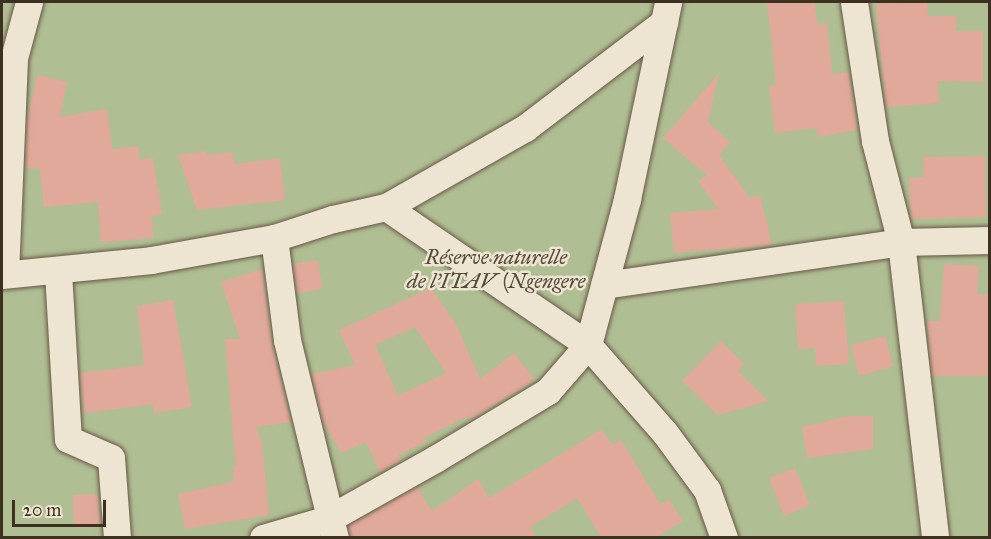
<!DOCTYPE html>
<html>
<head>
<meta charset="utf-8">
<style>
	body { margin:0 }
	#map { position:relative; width:991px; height:539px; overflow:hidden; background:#e4d5ba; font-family:"IM FELL Great Primer",serif }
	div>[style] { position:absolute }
	.green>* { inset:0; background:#b0be93 }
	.building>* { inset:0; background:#e1a99a }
	.roads { filter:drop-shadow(0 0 2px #675946) drop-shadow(0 0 2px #675946) }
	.street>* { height:27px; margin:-13.5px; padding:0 13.5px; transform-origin:13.5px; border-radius:13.5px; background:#ede4d2 }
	span { translate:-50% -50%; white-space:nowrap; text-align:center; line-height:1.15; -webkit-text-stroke:5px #ede4d2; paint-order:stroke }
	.park-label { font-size:21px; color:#544c37; font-style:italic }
	.frame { position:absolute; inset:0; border:3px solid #3d3020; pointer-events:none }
	.scale { position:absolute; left:12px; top:500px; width:94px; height:27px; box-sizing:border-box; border:3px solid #3d3020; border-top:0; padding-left:8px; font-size:18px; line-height:21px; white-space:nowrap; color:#3d3020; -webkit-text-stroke:4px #ede4d2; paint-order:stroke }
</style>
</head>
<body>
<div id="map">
	<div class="green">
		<i style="clip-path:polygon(2px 2px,989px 2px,989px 537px,2px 537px)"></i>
	</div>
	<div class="building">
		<i style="clip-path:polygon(767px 2px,815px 2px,817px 24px,827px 23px,832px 74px,849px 72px,857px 130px,818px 137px,816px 128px,775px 133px,769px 86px,776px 85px)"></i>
		<i style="clip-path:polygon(927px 2px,928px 16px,957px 16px,956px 31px,983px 31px,983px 82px,938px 81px,939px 103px,886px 107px,876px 4px)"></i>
		<i style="clip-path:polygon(719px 73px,708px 122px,730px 142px,719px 155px,750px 198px,760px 195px,772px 245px,674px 253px,670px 213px,718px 209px,698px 181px,707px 175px,663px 138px)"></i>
		<i style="clip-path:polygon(37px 75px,67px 82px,60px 117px,107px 109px,112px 149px,138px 146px,140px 160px,153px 158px,162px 214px,152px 216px,153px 238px,101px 242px,98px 202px,44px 207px,40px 169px,25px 168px,27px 121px)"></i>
		<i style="clip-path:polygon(206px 151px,207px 155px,233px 152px,234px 164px,280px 158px,285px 200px,197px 210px,178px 155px)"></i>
		<i style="clip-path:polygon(985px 156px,986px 217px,911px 219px,909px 178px,924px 177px,923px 157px)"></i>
		<i style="clip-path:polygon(318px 260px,322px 289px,297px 293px,293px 264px)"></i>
		<i style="clip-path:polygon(944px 264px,979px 266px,977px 294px,990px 294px,990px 376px,932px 376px,927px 321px,940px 321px)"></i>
		<i style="clip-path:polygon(262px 269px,272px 344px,291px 422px,256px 427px,262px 442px,269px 515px,185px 529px,178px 494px,229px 483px,234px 480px,233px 467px,236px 467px,225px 339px,240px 339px,221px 282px)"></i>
		<i style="clip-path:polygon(evenodd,431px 288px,456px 324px,480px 379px,514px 353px,535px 380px,471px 419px,468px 416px,424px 438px,426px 442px,398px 455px,401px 460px,380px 472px,366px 442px,341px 453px,322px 419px,312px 374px,355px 365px,339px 330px,431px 288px,415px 327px,446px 373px,398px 396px,375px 345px,415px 327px)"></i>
		<i style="clip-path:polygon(173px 300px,192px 407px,154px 413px,153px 404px,84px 413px,80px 373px,144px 365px,137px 306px)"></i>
		<i style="clip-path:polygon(844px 301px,849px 364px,816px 366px,815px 348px,798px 349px,795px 304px)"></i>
		<i style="clip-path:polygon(885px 336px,893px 366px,859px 376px,851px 345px)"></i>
		<i style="clip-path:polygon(721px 341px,744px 364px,738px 371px,768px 401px,718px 415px,682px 381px)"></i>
		<i style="clip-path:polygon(848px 416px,873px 416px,873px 449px,807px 458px,802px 427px)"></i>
		<i style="clip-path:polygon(602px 429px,612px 445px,621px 440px,660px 504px,669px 499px,683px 521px,656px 537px,601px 537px,577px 498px,530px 527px,536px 537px,350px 537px,348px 526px,417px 487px,432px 511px,478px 479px,489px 498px)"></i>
		<i style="clip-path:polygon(795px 468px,810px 505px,784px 516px,769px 478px)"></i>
		<i style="clip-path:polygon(98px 494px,100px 527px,74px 528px,73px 495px)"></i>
	</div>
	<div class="roads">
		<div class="street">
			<i style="left:854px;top:2px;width:141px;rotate:81.4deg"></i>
			<i style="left:875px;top:141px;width:104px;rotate:75.6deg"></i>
			<i style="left:901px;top:242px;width:298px;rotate:83.4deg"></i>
			<i style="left:386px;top:207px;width:245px;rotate:34.3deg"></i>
			<i style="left:588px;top:345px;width:117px;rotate:48.8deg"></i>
			<i style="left:665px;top:433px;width:71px;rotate:53.6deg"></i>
			<i style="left:707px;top:490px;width:51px;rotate:70.5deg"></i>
			<i style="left:274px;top:238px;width:103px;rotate:82.7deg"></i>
			<i style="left:287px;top:340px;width:204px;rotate:76.4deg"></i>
			<i style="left:58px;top:272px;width:167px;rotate:86.6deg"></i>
			<i style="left:68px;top:439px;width:47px;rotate:23.8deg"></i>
			<i style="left:111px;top:458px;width:80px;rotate:85.7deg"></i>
			<i style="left:5px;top:274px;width:216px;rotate:-87.6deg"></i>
			<i style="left:14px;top:58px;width:58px;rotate:-75deg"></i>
			<i style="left:2px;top:275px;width:150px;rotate:-5.7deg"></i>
			<i style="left:151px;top:260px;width:125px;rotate:-10.1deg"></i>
			<i style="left:274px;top:238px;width:62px;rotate:-17.9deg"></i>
			<i style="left:333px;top:219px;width:54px;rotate:-12.8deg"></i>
			<i style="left:386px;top:207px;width:160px;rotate:-29.6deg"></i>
			<i style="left:525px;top:128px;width:175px;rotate:-37.3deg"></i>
			<i style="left:604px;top:285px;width:300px;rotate:-8.2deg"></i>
			<i style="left:901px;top:242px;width:89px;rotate:-1.3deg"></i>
			<i style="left:263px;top:538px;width:68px;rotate:-16.3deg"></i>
			<i style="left:328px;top:519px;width:123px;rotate:-29.3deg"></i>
			<i style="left:435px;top:459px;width:132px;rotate:-31deg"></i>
			<i style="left:548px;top:391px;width:61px;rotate:-49deg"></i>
			<i style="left:588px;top:345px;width:151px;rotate:-75deg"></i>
			<i style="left:627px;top:199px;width:201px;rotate:-78.2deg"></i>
		</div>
	</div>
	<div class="park-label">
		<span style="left:496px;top:269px">Réserve naturelle<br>de l'ITAV (Ngengere</span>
	</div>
	<div class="frame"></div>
	<div class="scale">20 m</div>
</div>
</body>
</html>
